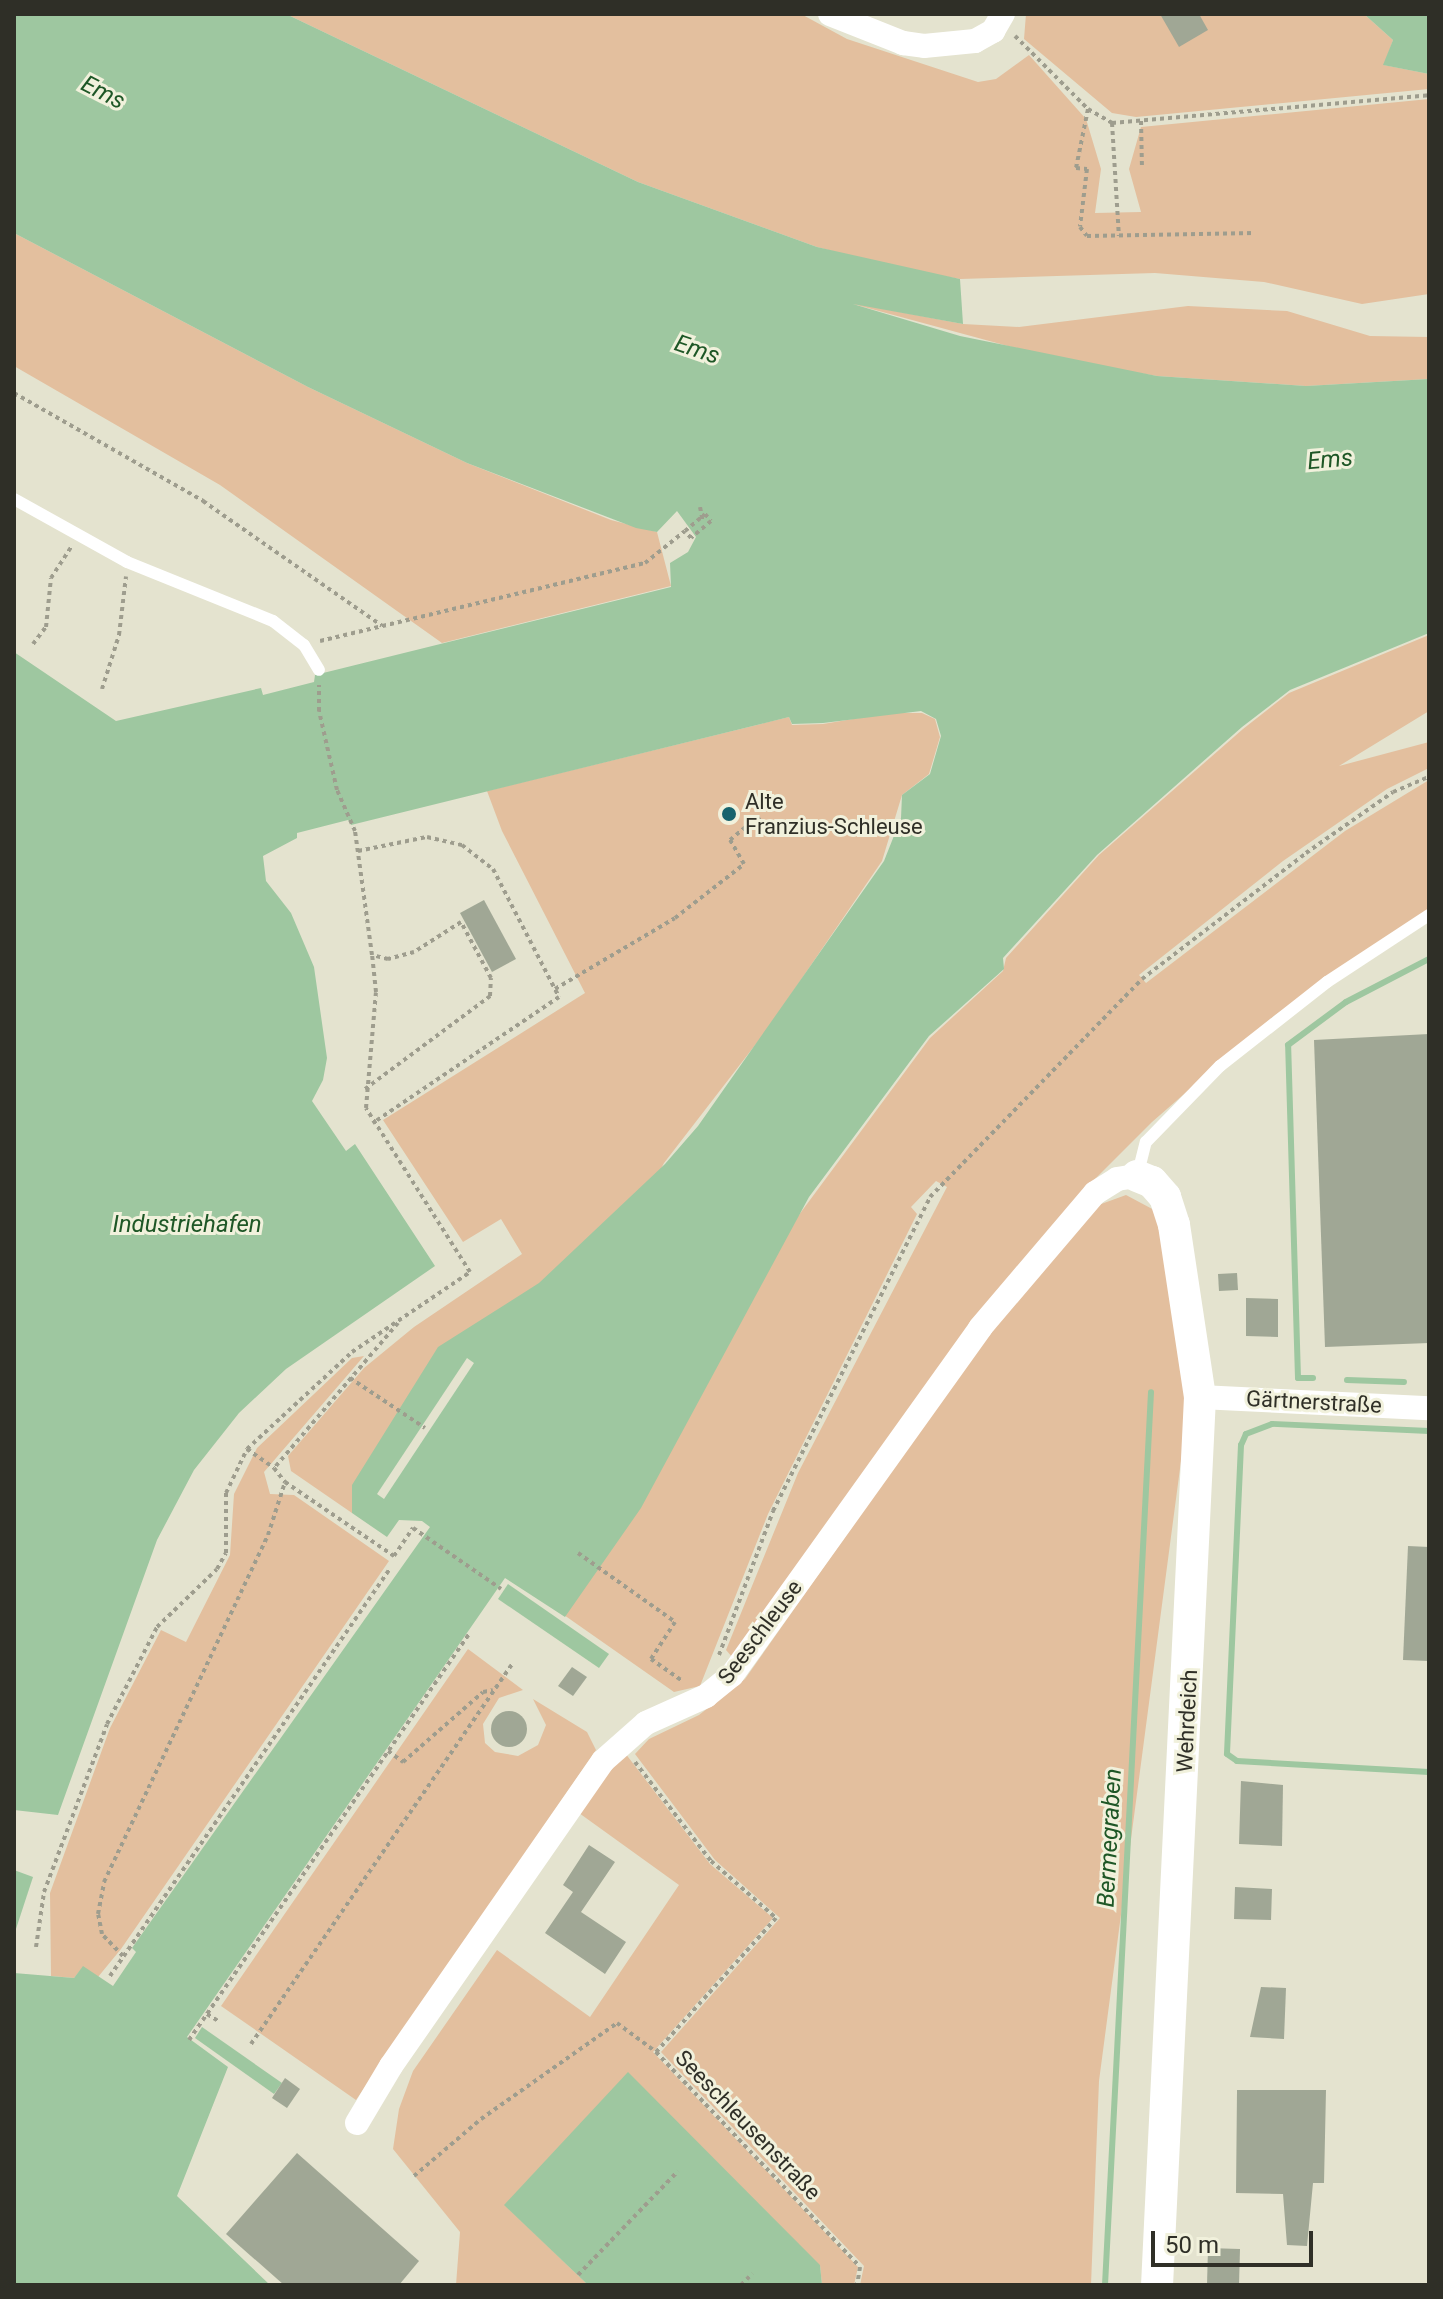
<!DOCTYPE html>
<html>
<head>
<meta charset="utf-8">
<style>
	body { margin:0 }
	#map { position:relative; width:1443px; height:2299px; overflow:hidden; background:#e4e3cf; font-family:Roboto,sans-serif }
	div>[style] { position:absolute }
	.green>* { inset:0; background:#e3bf9e }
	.water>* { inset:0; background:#9ec7a0 }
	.pier>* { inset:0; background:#e4e3cf }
	.stream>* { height:6px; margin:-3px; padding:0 3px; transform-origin:3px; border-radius:3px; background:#9ec7a0 }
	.building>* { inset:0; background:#a0a795 }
	.round { border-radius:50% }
	.path>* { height:4px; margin-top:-2px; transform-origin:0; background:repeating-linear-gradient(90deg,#9e9d8e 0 4px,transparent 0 8px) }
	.service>* { height:12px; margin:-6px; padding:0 6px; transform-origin:6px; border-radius:6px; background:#fff }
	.minor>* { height:24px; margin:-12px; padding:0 12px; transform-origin:12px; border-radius:12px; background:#fff }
	.tertiary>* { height:32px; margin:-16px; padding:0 16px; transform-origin:16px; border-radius:16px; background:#fff }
	.dots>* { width:22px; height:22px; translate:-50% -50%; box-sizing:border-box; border:4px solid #f1f1dc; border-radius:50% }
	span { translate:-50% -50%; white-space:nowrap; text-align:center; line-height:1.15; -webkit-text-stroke:6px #f1f1dc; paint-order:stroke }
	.poi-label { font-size:22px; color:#2f2f27 }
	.left { translate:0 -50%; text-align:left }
	.street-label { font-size:22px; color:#2f2f27 }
	.water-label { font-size:24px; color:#1e5726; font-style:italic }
	.frame { position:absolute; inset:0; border:16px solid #2f2f27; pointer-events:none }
	.scale { position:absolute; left:1151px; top:2231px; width:162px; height:36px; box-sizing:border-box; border:4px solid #2f2f27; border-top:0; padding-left:10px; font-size:24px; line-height:28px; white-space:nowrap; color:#2f2f27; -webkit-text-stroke:6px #f1f1dc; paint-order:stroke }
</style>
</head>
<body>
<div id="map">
	<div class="green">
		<i style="clip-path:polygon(286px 14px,801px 14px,847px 39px,978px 82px,996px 79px,1029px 55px,1086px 119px,1101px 169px,1095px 213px,1141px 212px,1129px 169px,1141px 127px,1429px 99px,1429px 294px,1362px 304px,1264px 282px,1155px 273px,960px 279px,897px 268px,817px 247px,638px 182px)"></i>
		<i style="clip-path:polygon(1026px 14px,1364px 14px,1393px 40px,1384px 65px,1429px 74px,1429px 89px,1136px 117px,1112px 113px,1024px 39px)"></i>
		<i style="clip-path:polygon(14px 233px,308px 387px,467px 463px,611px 520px,657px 532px,671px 586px,442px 643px,220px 485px,14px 366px)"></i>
		<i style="clip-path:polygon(842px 301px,963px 324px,1019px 327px,1188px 306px,1287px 311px,1370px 336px,1429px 337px,1429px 379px,1306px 386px,1157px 376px,1056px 359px)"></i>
		<i style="clip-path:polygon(1429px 635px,1429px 711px,1339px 766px,1429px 742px,1429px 768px,1387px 789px,1283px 861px,1139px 975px,1146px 983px,1345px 831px,1429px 780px,1429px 910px,1275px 1015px,1152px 1122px,1084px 1190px,733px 1658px,726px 1650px,798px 1473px,947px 1187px,936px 1181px,911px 1207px,917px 1214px,768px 1514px,700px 1686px,674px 1692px,554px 1608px,579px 1572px,693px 1358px,930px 1038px,1003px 971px,1006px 958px,1099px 855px,1243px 729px,1289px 693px)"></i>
		<i style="clip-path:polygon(889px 713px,922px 713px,935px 719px,940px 737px,929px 774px,902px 795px,882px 861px,766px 1031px,664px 1163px,639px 1211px,441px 1377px,352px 1513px,291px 1471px,288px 1456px,364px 1368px,414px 1327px,522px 1254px,501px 1219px,463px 1242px,383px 1120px,585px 993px,502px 831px,487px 791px,789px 717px,792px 725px,823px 724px)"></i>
		<i style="clip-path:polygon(1126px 1195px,1156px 1211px,1190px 1393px,1099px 2081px,1091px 2285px,860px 2285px,864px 2266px,661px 2052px,780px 1918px,715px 1860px,635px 1754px,649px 1739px,699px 1715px,745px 1679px,987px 1335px,1093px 1207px)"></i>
		<i style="clip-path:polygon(364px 1356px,264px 1472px,270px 1494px,294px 1495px,389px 1561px,121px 1949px,98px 1977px,83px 1967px,74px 1978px,51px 1976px,50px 1893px,110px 1728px,161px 1630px,186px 1642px,230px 1555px,234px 1494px,257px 1448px,352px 1358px)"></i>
		<i style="clip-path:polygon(468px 1649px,523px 1690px,499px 1698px,483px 1724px,485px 1743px,495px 1752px,518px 1756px,538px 1745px,546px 1725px,533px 1699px,587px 1732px,596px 1750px,356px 2100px,221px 2006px)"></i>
		<i style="clip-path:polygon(622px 1749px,710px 1864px,773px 1918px,653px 2052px,858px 2267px,854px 2285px,822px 2285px,820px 2265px,505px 2205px,588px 2285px,456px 2285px,460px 2232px,393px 2149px,399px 2109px,413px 2071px,497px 1950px,590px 2017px,679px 1885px,579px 1813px)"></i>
	</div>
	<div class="water">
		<i style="clip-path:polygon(14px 14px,286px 14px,638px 182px,817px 247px,960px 279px,963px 324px,853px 304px,960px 336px,1157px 376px,1306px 386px,1429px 379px,1429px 633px,1290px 690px,1242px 727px,1097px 855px,1003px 958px,1004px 969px,929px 1036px,809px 1197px,641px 1508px,565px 1617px,505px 1578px,187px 2037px,228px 2067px,177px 2196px,270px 2285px,14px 2285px,14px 1973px,74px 1978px,83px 1966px,113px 1986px,136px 1952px,132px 1948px,430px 1527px,422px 1521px,399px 1520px,387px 1537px,352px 1513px,352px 1485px,438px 1347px,539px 1283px,665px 1164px,698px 1126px,884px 861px,901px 818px,902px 795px,930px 774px,941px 736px,936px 719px,921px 711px,823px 723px,792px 724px,789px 717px,351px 825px,348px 820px,297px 833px,297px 838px,263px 856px,266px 881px,291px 913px,314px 967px,327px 1058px,323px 1080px,312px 1101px,346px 1151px,355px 1144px,435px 1266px,286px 1369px,239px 1413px,194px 1470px,157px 1540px,58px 1815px,14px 1810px,14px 652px,116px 721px,261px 688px,263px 695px,314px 682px,315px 675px,671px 587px,670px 563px,688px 552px,696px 537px,677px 511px,657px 532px,636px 528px,467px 463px,308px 387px,14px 233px)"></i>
		<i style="clip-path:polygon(1364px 14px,1429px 14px,1429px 74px,1383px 65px,1393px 40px)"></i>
		<i style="clip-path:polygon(508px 1584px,609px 1654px,599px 1668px,498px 1599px)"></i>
		<i style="clip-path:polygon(14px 1870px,33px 1877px,14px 1935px)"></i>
		<i style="clip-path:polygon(202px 2027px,282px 2083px,274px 2094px,195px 2038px)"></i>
		<i style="clip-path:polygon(628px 2072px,820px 2265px,822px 2285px,588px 2285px,504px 2205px)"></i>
	</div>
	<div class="pier">
		<i style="clip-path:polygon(467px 1358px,474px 1363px,384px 1499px,377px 1494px)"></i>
	</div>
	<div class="stream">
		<i style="left:1313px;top:1378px;width:15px;rotate:180deg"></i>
		<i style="left:1298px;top:1378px;width:333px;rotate:-91.7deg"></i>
		<i style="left:1288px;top:1045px;width:72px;rotate:-36.6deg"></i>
		<i style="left:1346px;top:1002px;width:93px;rotate:-27.4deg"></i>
		<i style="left:1347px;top:1380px;width:57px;rotate:2deg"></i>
		<i style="left:1429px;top:1431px;width:157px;rotate:-177.4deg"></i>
		<i style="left:1272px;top:1424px;width:28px;rotate:159deg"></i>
		<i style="left:1246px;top:1434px;width:12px;rotate:114deg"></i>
		<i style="left:1241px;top:1445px;width:309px;rotate:92.6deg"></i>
		<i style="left:1227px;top:1754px;width:12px;rotate:35deg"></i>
		<i style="left:1237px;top:1761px;width:192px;rotate:3.3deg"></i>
		<i style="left:1105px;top:2285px;width:894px;rotate:-87.05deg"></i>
	</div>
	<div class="building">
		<i style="clip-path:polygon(1160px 14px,1199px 14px,1208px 30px,1179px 47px)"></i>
		<i style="clip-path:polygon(484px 900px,516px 959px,492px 972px,460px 913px)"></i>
		<i style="clip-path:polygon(1429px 1034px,1429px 1343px,1325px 1347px,1314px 1040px)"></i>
		<i style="clip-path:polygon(1237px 1273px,1238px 1290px,1219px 1291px,1218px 1274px)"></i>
		<i style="clip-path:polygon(1246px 1298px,1278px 1299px,1278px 1337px,1246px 1336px)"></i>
		<i style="clip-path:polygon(1408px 1546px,1429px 1547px,1429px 1661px,1403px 1660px)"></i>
		<i style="clip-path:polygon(572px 1667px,587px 1677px,573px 1696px,558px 1686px)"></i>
		<i class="round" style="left:491px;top:1711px;width:36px;height:36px"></i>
		<i style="clip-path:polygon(1241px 1781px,1283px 1785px,1282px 1846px,1239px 1844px)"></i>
		<i style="clip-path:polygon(589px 1845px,615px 1862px,581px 1912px,626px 1942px,605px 1974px,545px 1933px,573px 1892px,563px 1885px)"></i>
		<i style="clip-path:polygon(1235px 1887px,1272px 1889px,1271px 1920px,1234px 1919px)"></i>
		<i style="clip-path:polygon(1261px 1987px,1286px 1988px,1284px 2039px,1250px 2037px)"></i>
		<i style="clip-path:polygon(285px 2078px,300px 2089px,287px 2108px,272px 2098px)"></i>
		<i style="clip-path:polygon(1237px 2090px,1326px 2090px,1324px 2183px,1313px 2183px,1307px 2246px,1287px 2245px,1283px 2194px,1236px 2193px)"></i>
		<i style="clip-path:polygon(297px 2153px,419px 2261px,399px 2285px,284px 2285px,226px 2234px)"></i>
		<i style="clip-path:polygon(1208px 2248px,1240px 2249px,1239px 2285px,1207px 2285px)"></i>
	</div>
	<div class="path">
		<i style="left:1015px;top:36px;width:103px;rotate:45deg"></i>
		<i style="left:1088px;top:109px;width:28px;rotate:30deg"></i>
		<i style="left:1112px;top:123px;width:318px;rotate:-5deg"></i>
		<i style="left:1088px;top:109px;width:60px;rotate:101.5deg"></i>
		<i style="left:1076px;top:168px;width:11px;rotate:5deg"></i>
		<i style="left:1087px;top:169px;width:58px;rotate:96.9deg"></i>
		<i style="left:1080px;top:227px;width:11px;rotate:52deg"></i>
		<i style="left:1087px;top:236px;width:168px;rotate:-1deg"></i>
		<i style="left:1141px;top:121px;width:47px;rotate:88.8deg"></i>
		<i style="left:1112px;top:123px;width:113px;rotate:86.5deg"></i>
		<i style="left:14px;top:393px;width:218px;rotate:29.7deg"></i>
		<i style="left:203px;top:501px;width:218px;rotate:34.9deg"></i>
		<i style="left:700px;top:507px;width:15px;rotate:79deg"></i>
		<i style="left:705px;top:514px;width:9px;rotate:49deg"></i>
		<i style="left:711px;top:521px;width:26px;rotate:140deg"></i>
		<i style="left:691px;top:538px;width:9px;rotate:-131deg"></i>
		<i style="left:685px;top:531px;width:26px;rotate:-40deg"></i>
		<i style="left:320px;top:641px;width:334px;rotate:-13.5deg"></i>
		<i style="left:645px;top:563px;width:51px;rotate:-38.7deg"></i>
		<i style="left:33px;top:644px;width:21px;rotate:-53deg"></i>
		<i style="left:46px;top:627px;width:49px;rotate:-84.2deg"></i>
		<i style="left:51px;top:578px;width:37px;rotate:-57deg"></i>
		<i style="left:102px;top:689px;width:57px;rotate:-72.5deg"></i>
		<i style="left:119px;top:635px;width:59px;rotate:-83.2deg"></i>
		<i style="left:358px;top:851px;width:70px;rotate:-11.5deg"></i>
		<i style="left:427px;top:837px;width:36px;rotate:13deg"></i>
		<i style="left:462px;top:845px;width:39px;rotate:38deg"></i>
		<i style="left:493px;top:869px;width:144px;rotate:62.7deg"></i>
		<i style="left:559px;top:997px;width:225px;rotate:145.9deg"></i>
		<i style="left:555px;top:989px;width:139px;rotate:-30.6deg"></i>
		<i style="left:675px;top:918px;width:88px;rotate:-38deg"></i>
		<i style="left:744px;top:864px;width:28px;rotate:-120deg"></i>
		<i style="left:730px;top:840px;width:35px;rotate:-40deg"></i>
		<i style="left:757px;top:817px;width:21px;rotate:47deg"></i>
		<i style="left:365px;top:1089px;width:156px;rotate:-36.6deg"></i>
		<i style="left:490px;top:996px;width:18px;rotate:-87deg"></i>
		<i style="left:491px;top:978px;width:64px;rotate:-118.2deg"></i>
		<i style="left:461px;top:922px;width:56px;rotate:147.4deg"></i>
		<i style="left:414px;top:952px;width:27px;rotate:165deg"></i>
		<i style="left:388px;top:959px;width:16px;rotate:-166deg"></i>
		<i style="left:398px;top:1323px;width:191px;rotate:130.5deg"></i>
		<i style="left:274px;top:1468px;width:18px;rotate:52deg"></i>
		<i style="left:285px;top:1482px;width:132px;rotate:34.2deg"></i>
		<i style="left:394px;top:1556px;width:34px;rotate:-56deg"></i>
		<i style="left:413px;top:1528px;width:107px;rotate:34.7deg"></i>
		<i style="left:350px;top:1378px;width:90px;rotate:33.7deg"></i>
		<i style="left:247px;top:1449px;width:33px;rotate:35deg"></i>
		<i style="left:578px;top:1553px;width:119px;rotate:35.4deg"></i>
		<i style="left:675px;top:1622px;width:44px;rotate:123deg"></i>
		<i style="left:651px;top:1659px;width:39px;rotate:35deg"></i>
		<i style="left:719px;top:1655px;width:154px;rotate:-69.4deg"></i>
		<i style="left:773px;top:1511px;width:351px;rotate:-63.4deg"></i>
		<i style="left:930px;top:1197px;width:304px;rotate:-45.8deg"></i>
		<i style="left:1142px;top:979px;width:207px;rotate:-37.5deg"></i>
		<i style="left:1306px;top:853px;width:106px;rotate:-35deg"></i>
		<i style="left:1393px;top:792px;width:39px;rotate:-23deg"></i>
		<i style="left:388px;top:1751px;width:19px;rotate:36deg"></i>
		<i style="left:403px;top:1762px;width:106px;rotate:-41.2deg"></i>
		<i style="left:483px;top:1692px;width:10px;rotate:-11deg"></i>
		<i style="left:635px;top:1762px;width:125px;rotate:52.5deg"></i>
		<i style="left:711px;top:1861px;width:86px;rotate:41.2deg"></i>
		<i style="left:776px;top:1918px;width:180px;rotate:131.8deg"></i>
		<i style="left:656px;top:2052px;width:296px;rotate:46.5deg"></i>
		<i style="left:860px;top:2267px;width:18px;rotate:99deg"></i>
		<i style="left:36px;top:1947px;width:56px;rotate:-81.7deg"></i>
		<i style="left:44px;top:1892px;width:179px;rotate:-69.4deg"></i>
		<i style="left:107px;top:1724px;width:109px;rotate:-62.7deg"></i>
		<i style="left:157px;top:1627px;width:83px;rotate:-44deg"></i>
		<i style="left:217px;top:1569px;width:18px;rotate:-61deg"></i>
		<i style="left:226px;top:1553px;width:60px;rotate:-90deg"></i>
		<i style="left:226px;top:1493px;width:49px;rotate:-64.5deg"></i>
		<i style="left:247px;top:1449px;width:143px;rotate:-42.7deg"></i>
		<i style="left:352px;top:1352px;width:143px;rotate:-34.1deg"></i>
		<i style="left:470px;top:1272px;width:194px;rotate:-122.4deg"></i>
		<i style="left:366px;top:1108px;width:116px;rotate:-85.1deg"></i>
		<i style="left:376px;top:992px;width:37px;rotate:-96deg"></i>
		<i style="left:372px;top:955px;width:125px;rotate:-97.8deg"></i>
		<i style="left:355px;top:831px;width:45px;rotate:-113.7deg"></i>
		<i style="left:337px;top:790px;width:81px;rotate:-102.8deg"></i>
		<i style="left:319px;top:711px;width:26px;rotate:-90deg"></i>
		<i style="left:123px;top:1956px;width:30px;rotate:-134deg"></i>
		<i style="left:102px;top:1934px;width:20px;rotate:-101deg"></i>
		<i style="left:98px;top:1914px;width:33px;rotate:-79deg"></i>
		<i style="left:104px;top:1882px;width:384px;rotate:-64.7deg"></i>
		<i style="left:268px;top:1535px;width:56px;rotate:-72.2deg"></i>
		<i style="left:110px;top:1976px;width:494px;rotate:-55.5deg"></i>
		<i style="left:207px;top:2014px;width:13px;rotate:32deg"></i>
		<i style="left:189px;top:2040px;width:493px;rotate:-55.4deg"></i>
		<i style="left:251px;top:2044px;width:461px;rotate:-55.5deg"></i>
		<i style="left:414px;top:2176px;width:88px;rotate:-40.4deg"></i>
		<i style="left:481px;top:2119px;width:166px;rotate:-35.2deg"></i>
		<i style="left:617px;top:2023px;width:49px;rotate:36.6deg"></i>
		<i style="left:578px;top:2275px;width:144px;rotate:-46.1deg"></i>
		<i style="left:741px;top:2285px;width:16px;rotate:-45deg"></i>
	</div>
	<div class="service">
		<i style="left:14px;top:499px;width:129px;rotate:29.1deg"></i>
		<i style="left:127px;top:562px;width:157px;rotate:22deg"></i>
		<i style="left:273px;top:621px;width:39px;rotate:38deg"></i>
		<i style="left:304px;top:645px;width:29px;rotate:59deg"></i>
		<i style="left:1138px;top:1173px;width:32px;rotate:-76deg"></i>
		<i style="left:1146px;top:1142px;width:106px;rotate:-45.8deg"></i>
		<i style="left:1220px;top:1066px;width:136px;rotate:-38.1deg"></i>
		<i style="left:1327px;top:982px;width:122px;rotate:-33.3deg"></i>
	</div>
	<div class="minor">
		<i style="left:830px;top:14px;width:79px;rotate:21.7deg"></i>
		<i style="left:903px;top:43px;width:21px;rotate:8deg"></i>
		<i style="left:924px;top:46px;width:51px;rotate:-5.6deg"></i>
		<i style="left:975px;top:41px;width:21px;rotate:-29deg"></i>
		<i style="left:993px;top:31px;width:20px;rotate:-60deg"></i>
		<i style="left:1200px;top:1397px;width:229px;rotate:2.8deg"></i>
		<i style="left:357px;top:2123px;width:66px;rotate:-59.2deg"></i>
		<i style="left:391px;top:2066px;width:371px;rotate:-55.2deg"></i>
		<i style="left:603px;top:1761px;width:57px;rotate:-41.5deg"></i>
		<i style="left:646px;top:1723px;width:66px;rotate:-24.2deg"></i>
		<i style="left:706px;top:1696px;width:33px;rotate:-39deg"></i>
		<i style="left:732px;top:1675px;width:427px;rotate:-54.4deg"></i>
		<i style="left:980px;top:1328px;width:177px;rotate:-49.6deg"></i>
		<i style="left:1095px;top:1193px;width:26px;rotate:-32deg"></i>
		<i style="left:1117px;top:1179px;width:20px;rotate:-9deg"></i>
	</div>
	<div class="tertiary">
		<i style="left:1137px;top:1176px;width:16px;rotate:22deg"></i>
		<i style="left:1152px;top:1182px;width:20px;rotate:49deg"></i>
		<i style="left:1165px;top:1197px;width:29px;rotate:72deg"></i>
		<i style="left:1174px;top:1225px;width:174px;rotate:81.4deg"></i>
		<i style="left:1200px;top:1397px;width:889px;rotate:92.77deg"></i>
	</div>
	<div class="dots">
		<i style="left:729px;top:814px;background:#16636d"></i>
	</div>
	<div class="poi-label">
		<span class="left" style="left:745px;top:814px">Alte<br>Franzius-Schleuse</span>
	</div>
	<div class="street-label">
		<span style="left:1314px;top:1402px;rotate:3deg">Gärtnerstraße</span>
		<span style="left:760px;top:1632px;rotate:-53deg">Seeschleuse</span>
		<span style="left:1187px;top:1721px;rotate:-87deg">Wehrdeich</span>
		<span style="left:748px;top:2125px;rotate:46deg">Seeschleusenstraße</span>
	</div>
	<div class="water-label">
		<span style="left:103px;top:93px;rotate:27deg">Ems</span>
		<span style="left:697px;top:350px;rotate:19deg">Ems</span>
		<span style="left:1330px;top:460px;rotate:-5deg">Ems</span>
		<span style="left:187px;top:1225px">Industriehafen</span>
		<span style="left:1110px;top:1838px;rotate:-87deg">Bermegraben</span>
	</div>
	<div class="frame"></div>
	<div class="scale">50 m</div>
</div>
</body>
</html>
